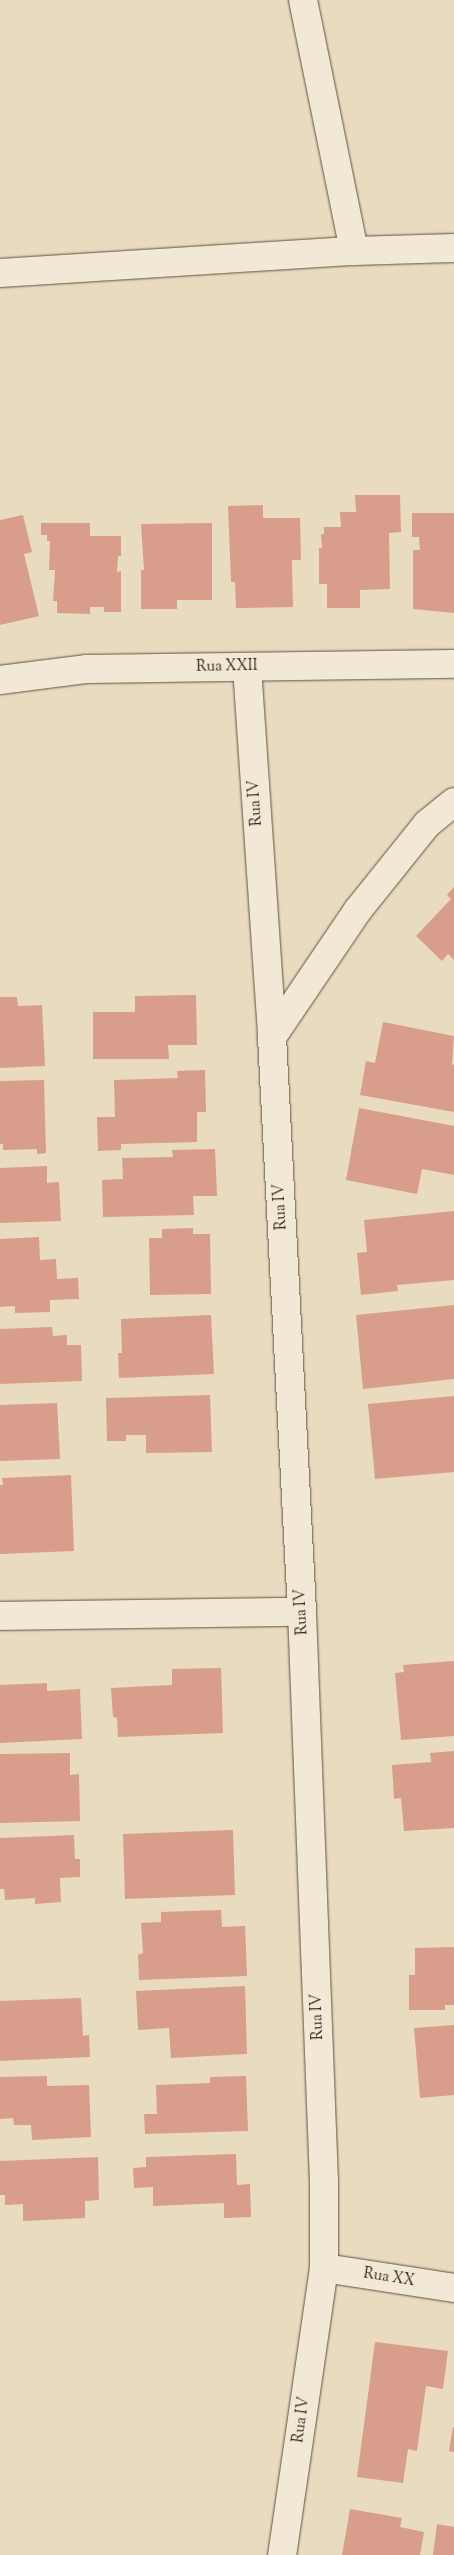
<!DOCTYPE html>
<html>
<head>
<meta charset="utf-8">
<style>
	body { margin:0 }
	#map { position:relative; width:454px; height:2555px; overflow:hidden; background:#e9dbbf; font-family:"Sorts Mill Goudy",serif }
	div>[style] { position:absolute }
	.building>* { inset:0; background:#d99d8b }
	.roads { filter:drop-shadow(0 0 1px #5f5242) drop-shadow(0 0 1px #5f5242) }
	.street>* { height:28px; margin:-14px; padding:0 14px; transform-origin:14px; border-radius:14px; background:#f1e8d5 }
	span { translate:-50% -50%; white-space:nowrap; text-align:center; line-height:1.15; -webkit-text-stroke:4px #f1e8d5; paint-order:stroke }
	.street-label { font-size:15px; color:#312519 }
</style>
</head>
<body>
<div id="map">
	<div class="building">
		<i style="clip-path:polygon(355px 495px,400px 495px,401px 532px,389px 533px,390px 589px,360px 590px,360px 608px,327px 608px,327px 584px,319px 584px,319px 548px,322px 548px,321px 534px,324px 534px,324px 527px,341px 527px,340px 512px,356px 512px)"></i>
		<i style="clip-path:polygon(263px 505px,263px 518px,300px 518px,301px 560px,292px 560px,293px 607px,236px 608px,235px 582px,231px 582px,228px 506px)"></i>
		<i style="clip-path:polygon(412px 513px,454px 513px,454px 613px,413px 609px,413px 550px,420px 550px,419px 537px,412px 537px)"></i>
		<i style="clip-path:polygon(23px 515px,32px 552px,24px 554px,39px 616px,0 625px,0 520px)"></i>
		<i style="clip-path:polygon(41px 523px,90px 523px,90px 536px,121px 536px,121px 556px,118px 556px,117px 572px,121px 571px,121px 612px,104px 612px,104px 607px,90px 607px,90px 614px,57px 613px,57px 601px,53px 601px,55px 570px,49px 570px,50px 541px,47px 541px,47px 535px,41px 535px)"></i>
		<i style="clip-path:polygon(212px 523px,212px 600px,177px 600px,177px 609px,141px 609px,141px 570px,144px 570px,141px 524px)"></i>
		<i style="clip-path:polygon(454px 887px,454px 960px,448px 954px,442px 961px,416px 936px,451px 899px,447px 895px)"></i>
		<i style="clip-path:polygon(196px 995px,197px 1045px,168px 1045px,169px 1059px,93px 1059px,93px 1012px,135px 1012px,135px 996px)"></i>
		<i style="clip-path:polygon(0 997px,17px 997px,18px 1006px,42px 1005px,45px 1066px,0 1068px)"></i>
		<i style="clip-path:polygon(383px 1022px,454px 1036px,452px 1064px,454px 1065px,454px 1112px,360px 1095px,366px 1061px,375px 1063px)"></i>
		<i style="clip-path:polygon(205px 1070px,206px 1112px,197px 1112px,197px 1142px,121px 1144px,121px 1150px,98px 1151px,97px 1117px,115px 1117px,114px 1080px,178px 1078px,177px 1071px)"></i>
		<i style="clip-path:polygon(44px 1080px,46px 1153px,37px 1154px,37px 1149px,3px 1150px,3px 1144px,0 1144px,0 1081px)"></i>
		<i style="clip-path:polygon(359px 1108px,454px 1126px,454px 1175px,422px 1169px,417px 1194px,346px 1180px)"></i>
		<i style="clip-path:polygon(215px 1149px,217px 1196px,193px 1196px,194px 1215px,103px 1217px,102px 1180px,123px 1179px,122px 1158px,173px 1157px,172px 1150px)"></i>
		<i style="clip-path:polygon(47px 1166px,47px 1183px,59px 1182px,61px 1221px,0 1223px,0 1168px)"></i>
		<i style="clip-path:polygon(454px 1211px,454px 1280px,397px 1285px,398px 1291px,361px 1295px,357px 1253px,367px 1252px,364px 1220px)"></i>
		<i style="clip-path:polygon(193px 1228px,193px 1234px,210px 1234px,211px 1294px,150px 1295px,149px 1238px,162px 1238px,162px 1229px)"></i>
		<i style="clip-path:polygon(39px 1237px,40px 1260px,56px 1259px,57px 1279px,78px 1278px,79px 1299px,50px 1300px,50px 1312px,15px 1313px,15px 1306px,0 1307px,0 1239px)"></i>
		<i style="clip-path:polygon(454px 1305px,454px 1379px,363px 1389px,356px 1315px)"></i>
		<i style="clip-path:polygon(211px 1315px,214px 1374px,119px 1378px,118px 1353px,122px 1353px,121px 1319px)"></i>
		<i style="clip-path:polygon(52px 1327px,53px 1336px,67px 1335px,67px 1345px,81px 1345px,82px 1381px,0 1384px,0 1329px)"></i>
		<i style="clip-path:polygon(210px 1395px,212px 1452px,146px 1453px,146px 1435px,126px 1435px,126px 1441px,107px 1441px,106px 1398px)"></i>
		<i style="clip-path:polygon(454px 1396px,454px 1472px,375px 1479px,368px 1404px)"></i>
		<i style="clip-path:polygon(57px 1403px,60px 1459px,0 1461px,0 1405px)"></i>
		<i style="clip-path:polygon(71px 1475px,74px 1551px,0 1554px,0 1485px,3px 1485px,2px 1478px)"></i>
		<i style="clip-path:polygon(454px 1661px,454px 1736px,401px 1740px,395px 1673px,404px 1672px,403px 1665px)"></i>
		<i style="clip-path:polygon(221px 1668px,223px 1733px,118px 1737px,117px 1718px,113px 1717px,111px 1688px,172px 1685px,172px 1669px)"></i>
		<i style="clip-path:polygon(47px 1683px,47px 1691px,80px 1689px,82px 1739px,0 1743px,0 1685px)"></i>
		<i style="clip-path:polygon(454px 1751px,454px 1828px,404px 1831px,401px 1798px,394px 1799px,392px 1765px,431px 1762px,430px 1753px)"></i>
		<i style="clip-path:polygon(70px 1753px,70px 1775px,79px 1774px,80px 1821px,0 1823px,0 1754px)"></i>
		<i style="clip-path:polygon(233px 1830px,235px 1895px,125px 1899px,123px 1834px)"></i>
		<i style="clip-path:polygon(74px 1835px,75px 1859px,80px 1859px,80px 1877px,60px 1878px,61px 1902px,35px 1904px,35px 1898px,5px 1900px,4px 1889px,0 1889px,0 1838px)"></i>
		<i style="clip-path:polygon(221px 1910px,222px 1927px,245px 1926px,247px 1976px,139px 1980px,138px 1955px,143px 1953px,141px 1923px,161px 1922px,161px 1912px)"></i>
		<i style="clip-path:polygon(454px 1947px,454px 2005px,445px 2005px,445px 2010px,409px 2010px,409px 1975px,415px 1975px,415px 1948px)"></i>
		<i style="clip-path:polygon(245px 1986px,247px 2054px,171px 2058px,169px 2028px,138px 2030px,136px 1991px)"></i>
		<i style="clip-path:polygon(81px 1998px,83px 2036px,89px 2035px,90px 2057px,0 2061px,0 2001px)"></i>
		<i style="clip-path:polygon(454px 2025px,454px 2095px,420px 2098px,414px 2028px)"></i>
		<i style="clip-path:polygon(47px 2076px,47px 2086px,89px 2085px,91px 2137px,32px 2140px,31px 2125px,14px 2125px,13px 2118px,0 2119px,0 2077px)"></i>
		<i style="clip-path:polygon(246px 2076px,248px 2131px,145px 2134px,144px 2114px,157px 2114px,156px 2085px,210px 2083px,210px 2077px)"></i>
		<i style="clip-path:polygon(236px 2154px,237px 2185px,250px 2184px,251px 2217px,224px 2218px,224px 2203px,153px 2206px,153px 2187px,134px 2188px,133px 2168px,146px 2167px,146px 2157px)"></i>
		<i style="clip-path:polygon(98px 2157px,99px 2200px,85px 2201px,85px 2218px,23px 2221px,23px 2204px,5px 2205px,5px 2195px,0 2195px,0 2161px)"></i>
		<i style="clip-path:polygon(375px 2342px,448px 2351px,443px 2389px,426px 2386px,417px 2451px,408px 2449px,403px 2483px,357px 2477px)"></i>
		<i style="clip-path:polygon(453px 2427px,454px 2427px,454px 2452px,449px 2451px)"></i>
		<i style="clip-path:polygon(350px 2509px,402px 2518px,400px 2527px,424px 2532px,420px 2555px,342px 2555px)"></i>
		<i style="clip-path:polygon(437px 2524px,454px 2527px,454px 2555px,433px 2555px)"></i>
	</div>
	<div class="roads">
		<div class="street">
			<i style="left:303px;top:0;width:256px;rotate:78.5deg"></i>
			<i style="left:0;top:273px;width:355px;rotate:-3.6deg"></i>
			<i style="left:354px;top:251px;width:100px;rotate:-1.7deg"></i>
			<i style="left:247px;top:667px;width:371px;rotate:86.1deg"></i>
			<i style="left:272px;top:1037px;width:576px;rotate:87.01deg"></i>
			<i style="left:302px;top:1612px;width:569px;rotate:87.79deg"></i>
			<i style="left:324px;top:2181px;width:87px;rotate:90deg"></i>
			<i style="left:324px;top:2268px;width:290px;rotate:98.3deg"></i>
			<i style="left:0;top:680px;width:88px;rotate:-7.2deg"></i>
			<i style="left:87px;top:669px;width:367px;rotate:-0.8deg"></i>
			<i style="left:272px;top:1037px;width:153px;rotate:-55.9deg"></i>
			<i style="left:358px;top:910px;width:110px;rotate:-51.3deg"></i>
			<i style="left:427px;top:824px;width:35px;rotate:-39deg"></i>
			<i style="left:0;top:1616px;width:302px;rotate:-0.8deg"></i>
			<i style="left:324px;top:2268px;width:132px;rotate:8.7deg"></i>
		</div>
	</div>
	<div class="street-label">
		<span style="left:227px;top:667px;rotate:-1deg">Rua XXII</span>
		<span style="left:256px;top:803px;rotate:-94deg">Rua IV</span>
		<span style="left:281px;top:1207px;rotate:-93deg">Rua IV</span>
		<span style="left:302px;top:1612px;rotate:-93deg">Rua IV</span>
		<span style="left:318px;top:2017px;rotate:-92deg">Rua IV</span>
		<span style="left:389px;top:2278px;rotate:9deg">Rua XX</span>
		<span style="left:302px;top:2420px;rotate:-82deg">Rua IV</span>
	</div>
</div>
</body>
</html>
